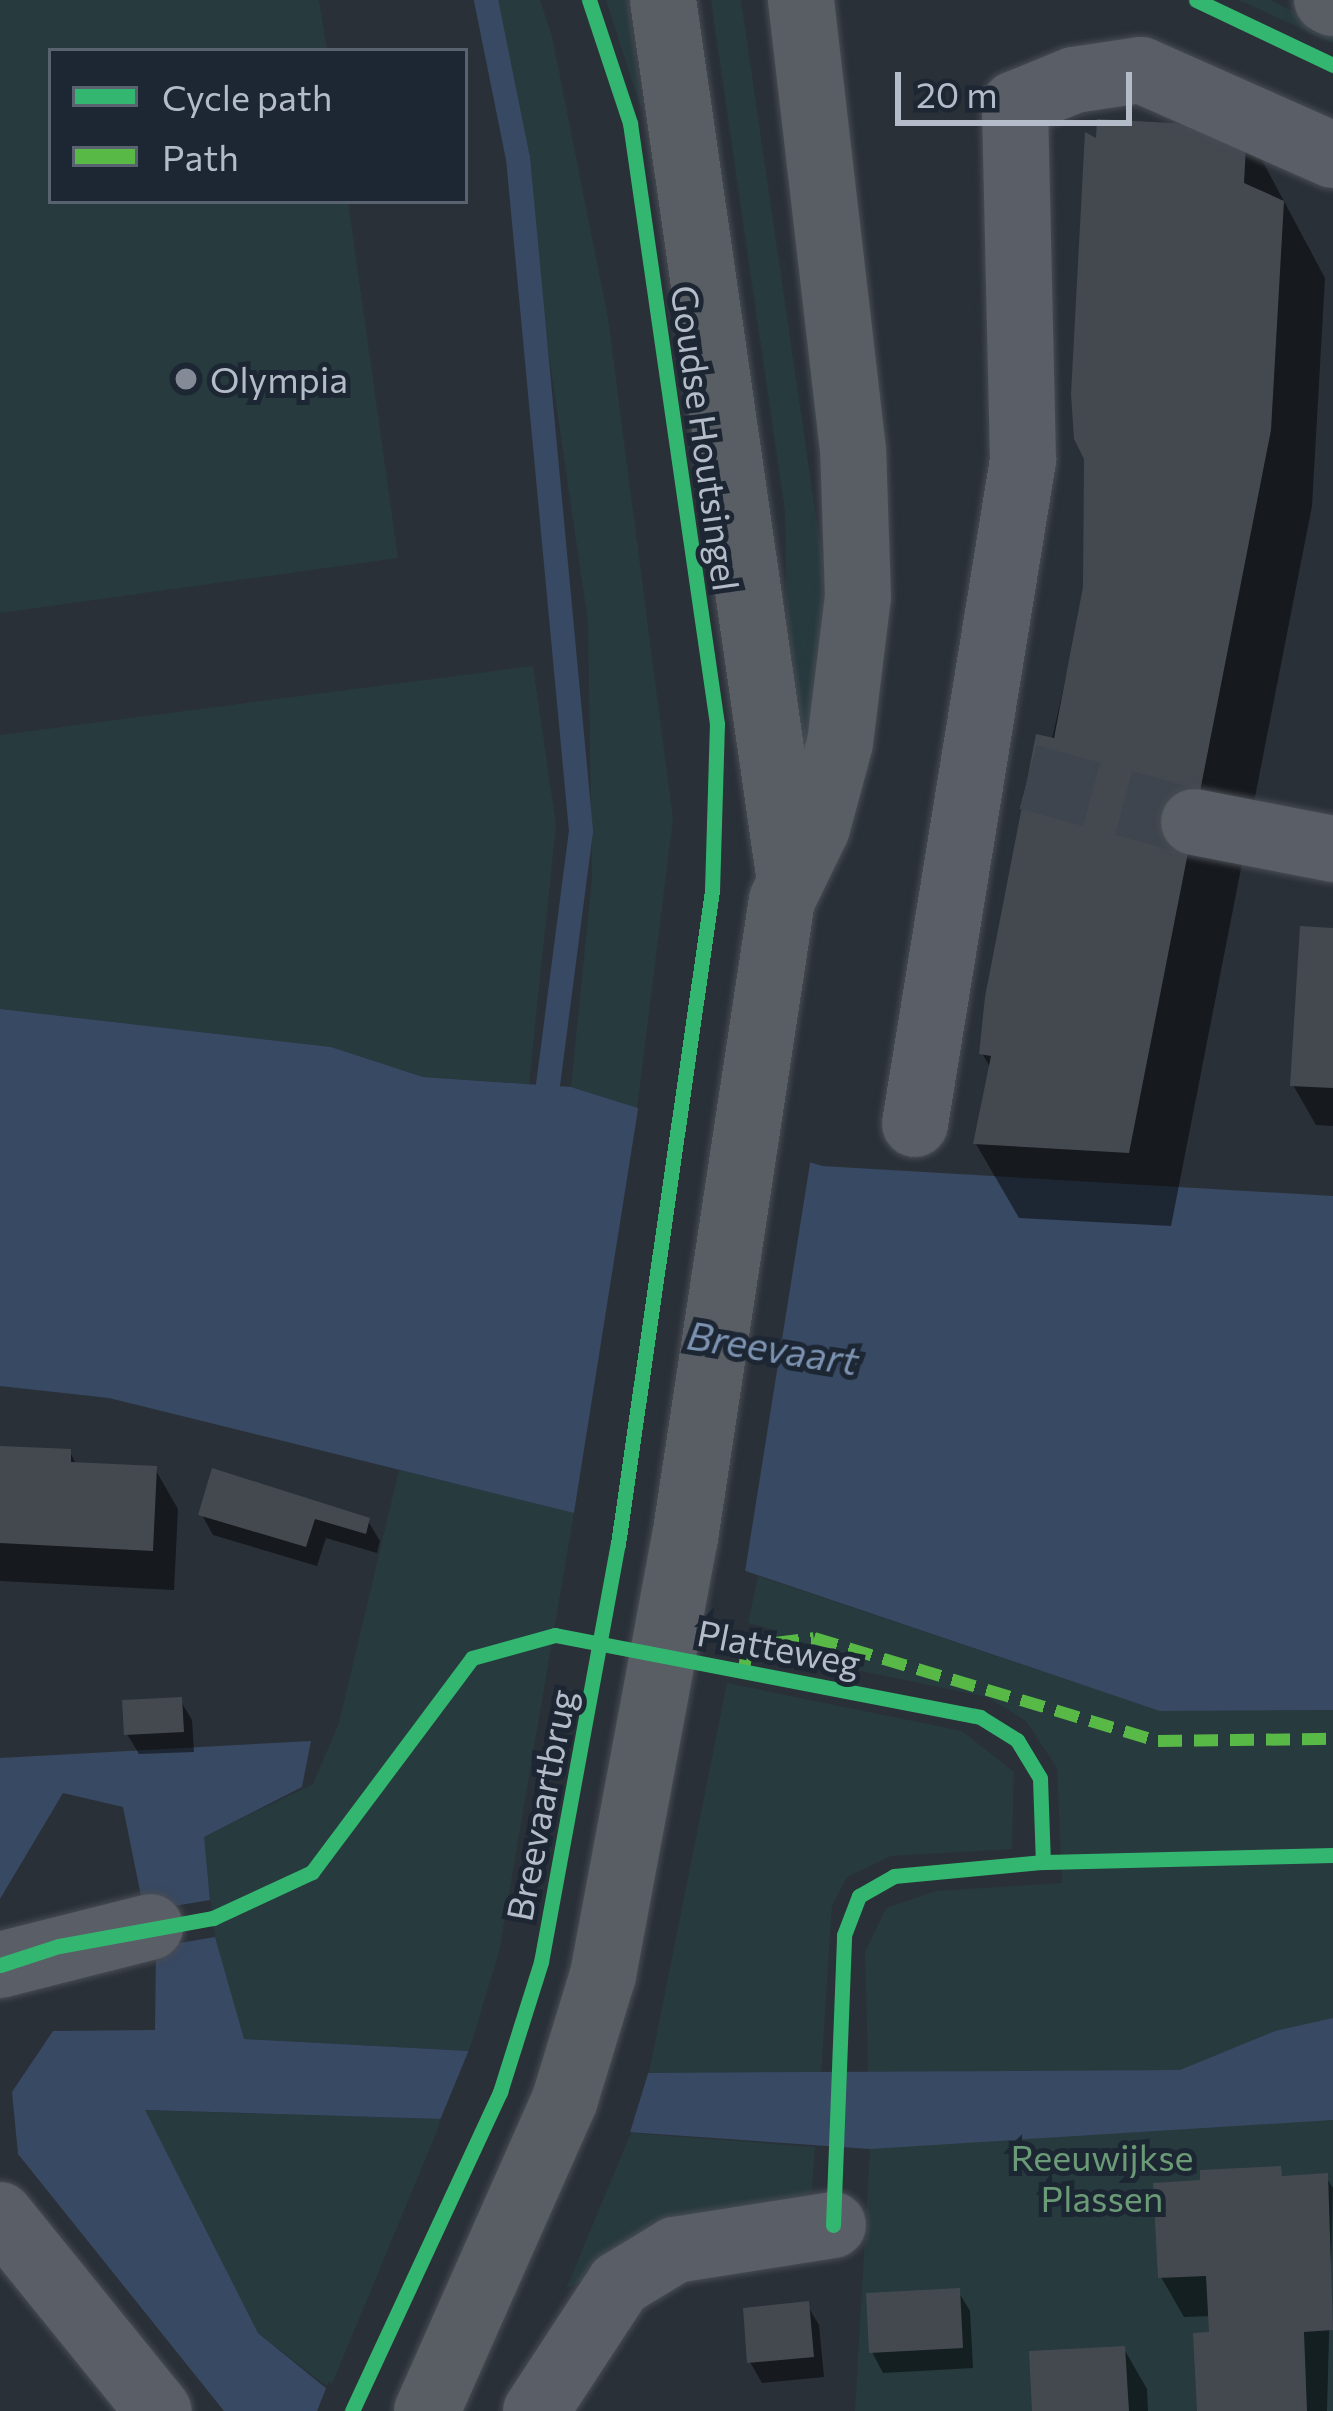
<!DOCTYPE html>
<html>
<head>
<meta charset="utf-8">
<style>
	body { margin:0 }
	#map { position:relative; width:1333px; height:2411px; overflow:hidden; background:#2a3038; font-family:Commissioner,sans-serif }
	div>[style] { position:absolute }
	.green>* { inset:0; background:#273a3e }
	.water>* { inset:0; background:#384963 }
	.pier>* { inset:0; background:#2a3038 }
	.shadow>* { inset:0; background:#0007 }
	.stream>* { height:24px; margin:-12px; padding:0 12px; transform-origin:12px; border-radius:12px; background:#384963 }
	.building>* { inset:0; background:#444950 }
	.minor-tunnel>* { height:66px; margin-top:-33px; transform-origin:0; background:repeating-linear-gradient(90deg,#3f454e 0 66px,transparent 0 99px) }
	.roads { filter:drop-shadow(0 0 3px #484c53) drop-shadow(0 0 3px #484c53) }
	.minor>* { height:66px; margin:-33px; padding:0 33px; transform-origin:33px; border-radius:33px; background:#5a5e66 }
	.secondary>* { height:66px; margin:-33px; padding:0 33px; transform-origin:33px; border-radius:33px; background:#595d64 }
	.quiet>* { height:12px; margin-top:-6px; transform-origin:0; background:repeating-linear-gradient(90deg,#58b947 0 24px,transparent 0 36px) }
	.cycleway>* { height:15px; margin:-7.5px; padding:0 7.5px; transform-origin:7.5px; border-radius:7.5px; background:#33b770 }
	.dots>* { width:33px; height:33px; translate:-50% -50%; box-sizing:border-box; border:6px solid #1d2633; border-radius:50% }
	span { translate:-50% -50%; white-space:nowrap; text-align:center; line-height:1.15; -webkit-text-stroke:10px #1d2633; paint-order:stroke }
	.poi-label { font-size:36px; color:#b4bcc9 }
	.left { translate:0 -50%; text-align:left }
	.street-label { font-size:36px; color:#b4bcc9 }
	.park-label { font-size:36px; color:#6b9a76 }
	.water-label { font-size:39px; color:#7c92b1; font-style:italic }
	.legend { position:absolute; left:48px; top:48px; width:420px; height:156px; box-sizing:border-box; background:#1d2633; border:3px solid #59626f; margin:0; padding:15px 21px; list-style:none; font-size:36px; color:#b4bcc9 }
	.legend li { display:flex; align-items:center; gap:24px; height:60px }
	.legend b { width:60px; border:3px solid #59626f }
	.scale { position:absolute; left:895px; top:72px; width:237px; height:54px; box-sizing:border-box; border:6px solid #b4bcc9; border-top:0; padding-left:15px; font-size:36px; line-height:42px; white-space:nowrap; color:#b4bcc9; -webkit-text-stroke:9px #1d2633; paint-order:stroke }
</style>
</head>
<body>
<div id="map">
	<div class="green">
		<i style="clip-path:polygon(0 0,319px 0,327px 51px,51px 51px,51px 201px,348px 201px,398px 558px,0 613px)"></i>
		<i style="clip-path:polygon(497px 0,540px 0,552px 36px,608px 318px,673px 819px,637px 1108px,571px 1087px,592px 878px,588px 622px)"></i>
		<i style="clip-path:polygon(606px 0,628px 0,642px 106px,640px 106px)"></i>
		<i style="clip-path:polygon(711px 0,741px 0,830px 613px,803px 827px,788px 697px,785px 511px)"></i>
		<i style="clip-path:polygon(1239px 0,1270px 0,1333px 30px,1333px 43px)"></i>
		<i style="clip-path:polygon(533px 666px,556px 825px,529px 1084px,423px 1077px,331px 1047px,0 1009px,0 735px)"></i>
		<i style="clip-path:polygon(399px 1470px,574px 1513px,499px 1952px,469px 2051px,243px 2039px,215px 1937px,203px 1837px,313px 1784px,339px 1723px)"></i>
		<i style="clip-path:polygon(758px 1576px,1074px 1682px,1333px 1588px,1333px 2411px,855px 2411px,870px 2149px,865px 1952px,886px 1908px,936px 1891px,1062px 1883px,1057px 1768px,1026px 1721px,987px 1697px,769px 1652px,774px 1630px,748px 1623px)"></i>
		<i style="clip-path:polygon(727px 1683px,962px 1731px,1014px 1772px,1012px 1849px,891px 1856px,847px 1877px,832px 1906px,821px 2075px,649px 2073px)"></i>
		<i style="clip-path:polygon(144px 2110px,442px 2119px,330px 2389px,258px 2333px)"></i>
		<i style="clip-path:polygon(631px 2133px,815px 2147px,812px 2191px,786px 2216px,660px 2240px,566px 2289px)"></i>
	</div>
	<div class="water">
		<i style="clip-path:polygon(0 1009px,331px 1047px,423px 1077px,571px 1087px,822px 1166px,1333px 1196px,1333px 1710px,1160px 1711px,574px 1513px,109px 1398px,0 1386px)"></i>
		<i style="clip-path:polygon(311px 1741px,302px 1787px,204px 1837px,210px 1900px,144px 1911px,123px 1807px,63px 1793px,0 1899px,0 1758px)"></i>
		<i style="clip-path:polygon(215px 1937px,244px 2039px,469px 2051px,649px 2073px,1180px 2070px,1275px 2031px,1333px 2018px,1333px 2120px,870px 2149px,442px 2119px,145px 2110px,258px 2333px,354px 2411px,224px 2411px,18px 2154px,12px 2092px,53px 2031px,155px 2030px,156px 1947px)"></i>
	</div>
	<div class="pier">
		<i style="clip-path:polygon(639px 1103px,811px 1157px,744px 1578px,573px 1519px)"></i>
		<i style="clip-path:polygon(471px 2045px,650px 2067px,628px 2139px,438px 2125px)"></i>
		<i style="clip-path:polygon(329px 2381px,358px 2407px,360px 2411px,317px 2411px)"></i>
	</div>
	<div class="shadow">
		<i style="clip-path:polygon(1246px 130px,1325px 278px,1312px 506px,1171px 1226px,1019px 1218px,976px 1144px,991px 1069px,982px 1053px,1086px 587px,1099px 142px)"></i>
		<i style="clip-path:polygon(1333px 931px,1333px 1126px,1316px 1125px,1293px 1085px)"></i>
		<i style="clip-path:polygon(0 1449px,70px 1452px,77px 1466px,155px 1469px,178px 1509px,174px 1590px,0 1581px)"></i>
		<i style="clip-path:polygon(202px 1515px,368px 1521px,380px 1541px,377px 1553px,326px 1538px,317px 1566px,213px 1535px)"></i>
		<i style="clip-path:polygon(180px 1700px,192px 1720px,194px 1752px,139px 1754px,127px 1734px)"></i>
		<i style="clip-path:polygon(1279px 2169px,1284px 2179px,1326px 2177px,1333px 2188px,1327px 2411px,1200px 2411px,1211px 2316px,1184px 2317px,1161px 2277px,1203px 2183px)"></i>
		<i style="clip-path:polygon(958px 2291px,970px 2311px,973px 2368px,883px 2373px,872px 2352px)"></i>
		<i style="clip-path:polygon(807px 2305px,819px 2325px,824px 2377px,762px 2383px,750px 2362px)"></i>
		<i style="clip-path:polygon(1124px 2349px,1147px 2389px,1148px 2411px,1035px 2411px)"></i>
	</div>
	<div class="stream">
		<i style="left:486px;top:0;width:161px;rotate:78.6deg"></i>
		<i style="left:518px;top:158px;width:676px;rotate:84.65deg"></i>
		<i style="left:581px;top:831px;width:257px;rotate:97.4deg"></i>
	</div>
	<div class="building">
		<i style="clip-path:polygon(1097px 119px,1247px 127px,1244px 183px,1284px 201px,1271px 430px,1129px 1153px,973px 1144px,991px 1056px,979px 1054px,985px 997px,1036px 734px,1054px 738px,1083px 587px,1084px 459px,1074px 439px,1071px 394px,1085px 132px,1096px 138px)"></i>
		<i style="clip-path:polygon(1300px 926px,1333px 928px,1333px 1088px,1290px 1086px)"></i>
		<i style="clip-path:polygon(0 1446px,71px 1449px,71px 1462px,157px 1466px,153px 1551px,0 1543px)"></i>
		<i style="clip-path:polygon(212px 1468px,370px 1518px,366px 1534px,315px 1519px,306px 1547px,198px 1515px)"></i>
		<i style="clip-path:polygon(182px 1697px,184px 1732px,124px 1735px,122px 1700px)"></i>
		<i style="clip-path:polygon(1281px 2166px,1282px 2176px,1328px 2173px,1333px 2330px,1304px 2332px,1307px 2411px,1197px 2411px,1193px 2333px,1209px 2332px,1206px 2276px,1158px 2278px,1153px 2183px,1200px 2180px,1200px 2170px)"></i>
		<i style="clip-path:polygon(960px 2288px,963px 2348px,869px 2353px,866px 2293px)"></i>
		<i style="clip-path:polygon(809px 2301px,814px 2357px,747px 2363px,743px 2308px)"></i>
		<i style="clip-path:polygon(1125px 2346px,1129px 2411px,1032px 2411px,1029px 2351px)"></i>
	</div>
	<div class="minor-tunnel">
		<i style="left:1028px;top:777px;width:172px;rotate:15.2deg"></i>
	</div>
	<div class="roads">
		<div class="minor">
			<i style="left:1194px;top:822px;width:142px;rotate:11deg"></i>
			<i style="left:915px;top:1124px;width:673px;rotate:-80.76deg"></i>
			<i style="left:1023px;top:460px;width:356px;rotate:-91.3deg"></i>
			<i style="left:1015px;top:104px;width:64px;rotate:-22.1deg"></i>
			<i style="left:1074px;top:80px;width:68px;rotate:-8.5deg"></i>
			<i style="left:1141px;top:70px;width:210px;rotate:23.9deg"></i>
			<i style="left:0;top:1965px;width:155px;rotate:-14.2deg"></i>
			<i style="left:0;top:2215px;width:252px;rotate:51deg"></i>
			<i style="left:536px;top:2411px;width:152px;rotate:-56.8deg"></i>
			<i style="left:619px;top:2284px;width:66px;rotate:-31.3deg"></i>
			<i style="left:675px;top:2250px;width:160px;rotate:-9deg"></i>
		</div>
		<div class="secondary">
			<i style="left:663px;top:0;width:883px;rotate:81.8deg"></i>
			<i style="left:1327px;top:0;width:7px;rotate:27deg"></i>
			<i style="left:427px;top:2411px;width:341px;rotate:-66.1deg"></i>
			<i style="left:565px;top:2099px;width:130px;rotate:-73deg"></i>
			<i style="left:603px;top:1975px;width:445px;rotate:-79.4deg"></i>
			<i style="left:685px;top:1538px;width:645px;rotate:-81.36deg"></i>
			<i style="left:782px;top:900px;width:80px;rotate:-64.1deg"></i>
			<i style="left:817px;top:828px;width:88px;rotate:-74.9deg"></i>
			<i style="left:840px;top:743px;width:147px;rotate:-83deg"></i>
			<i style="left:858px;top:597px;width:147px;rotate:-91.9deg"></i>
			<i style="left:853px;top:450px;width:453px;rotate:-96.6deg"></i>
		</div>
	</div>
	<div class="quiet">
		<i style="left:775px;top:1643px;width:39px;rotate:-7deg"></i>
		<i style="left:814px;top:1638px;width:359px;rotate:16.7deg"></i>
		<i style="left:1158px;top:1741px;width:175px;rotate:-0.7deg"></i>
		<i style="left:744px;top:1670px;width:34px;rotate:-82deg"></i>
	</div>
	<div class="cycleway">
		<i style="left:1196px;top:0;width:152px;rotate:25.4deg"></i>
		<i style="left:0;top:1965px;width:62px;rotate:-17.9deg"></i>
		<i style="left:59px;top:1946px;width:157px;rotate:-10.3deg"></i>
		<i style="left:213px;top:1918px;width:109px;rotate:-24.9deg"></i>
		<i style="left:312px;top:1872px;width:267px;rotate:-53.2deg"></i>
		<i style="left:472px;top:1658px;width:86px;rotate:-15.5deg"></i>
		<i style="left:555px;top:1635px;width:433px;rotate:10.9deg"></i>
		<i style="left:980px;top:1717px;width:44px;rotate:31.9deg"></i>
		<i style="left:1017px;top:1740px;width:44px;rotate:58.8deg"></i>
		<i style="left:1040px;top:1778px;width:84px;rotate:88deg"></i>
		<i style="left:833px;top:2225px;width:290px;rotate:-87.8deg"></i>
		<i style="left:844px;top:1935px;width:42px;rotate:-69deg"></i>
		<i style="left:859px;top:1896px;width:40px;rotate:-29.7deg"></i>
		<i style="left:894px;top:1876px;width:150px;rotate:-5.4deg"></i>
		<i style="left:1043px;top:1862px;width:290px;rotate:-1.4deg"></i>
		<i style="left:352px;top:2411px;width:352px;rotate:-65.1deg"></i>
		<i style="left:500px;top:2092px;width:136px;rotate:-72.5deg"></i>
		<i style="left:541px;top:1962px;width:425px;rotate:-79.6deg"></i>
		<i style="left:618px;top:1544px;width:660px;rotate:-81.81deg"></i>
		<i style="left:712px;top:891px;width:167px;rotate:-88.3deg"></i>
		<i style="left:717px;top:724px;width:607px;rotate:-98.24deg"></i>
		<i style="left:630px;top:123px;width:130px;rotate:-108.4deg"></i>
	</div>
	<div class="dots">
		<i style="left:186px;top:379px;background:#848b96"></i>
	</div>
	<div class="poi-label">
		<span class="left" style="left:210px;top:379px">Olympia</span>
	</div>
	<div class="street-label">
		<span style="left:706px;top:438px;rotate:82deg">Goudse Houtsingel</span>
		<span style="left:779px;top:1647px;rotate:11deg">Platteweg</span>
		<span style="left:540px;top:1805px;rotate:-79deg">Breevaartbrug</span>
	</div>
	<div class="park-label">
		<span style="left:1102px;top:2177px">Reeuwijkse<br>Plassen</span>
	</div>
	<div class="water-label">
		<span style="left:773px;top:1347px;rotate:9deg">Breevaart</span>
	</div>
	<ul class="legend">
	<li><b style="height:15px;background:#33b770"></b>Cycle path</li>
	<li><b style="height:15px;background:#58b947"></b>Path</li>
	</ul>
	<div class="scale">20 m</div>
</div>
</body>
</html>
